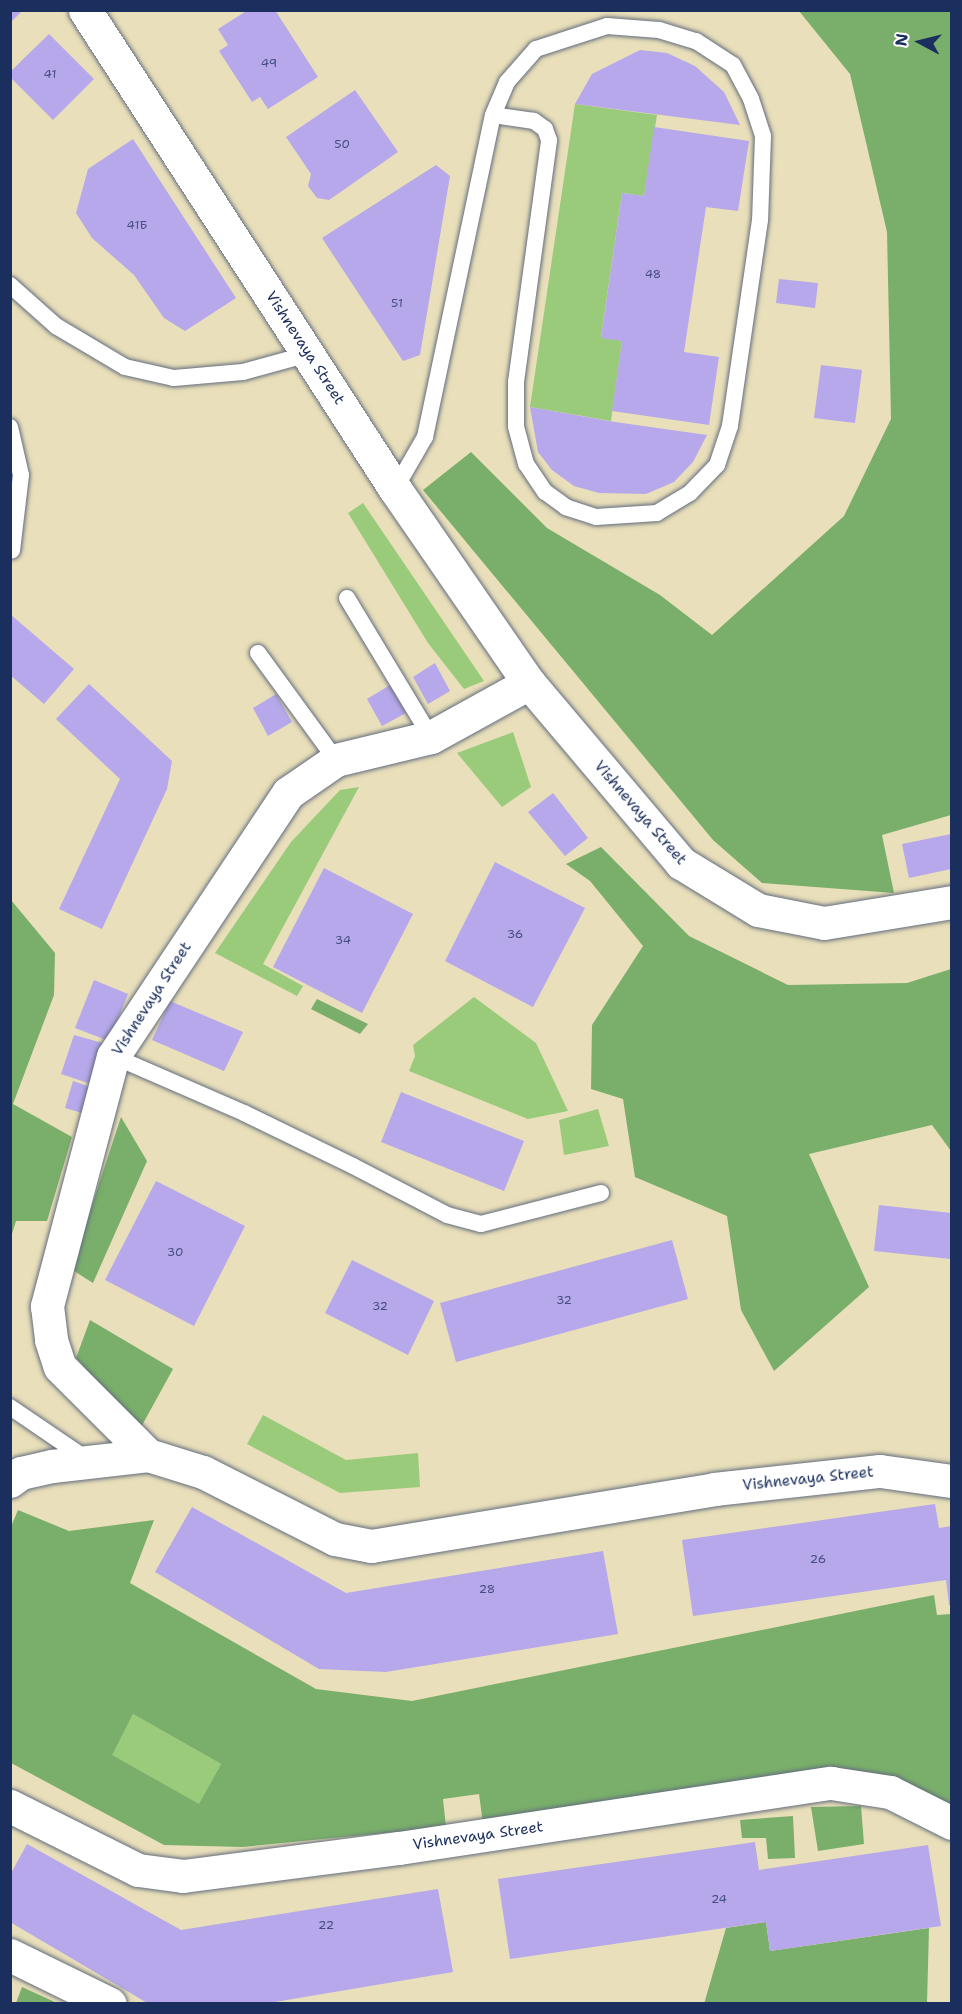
<!DOCTYPE html>
<html>
<head>
<meta charset="utf-8">
<style>
	body { margin:0 }
	#map { position:relative; width:962px; height:2014px; overflow:hidden; background:#e9dfba; font-family:"Shantell Sans",sans-serif }
	div>[style] { position:absolute }
	.green>* { inset:0; background:#99cb7b }
	.forest>* { inset:0; background:#7aaf6b }
	.building>* { inset:0; background:#b6a8ea }
	.roads { filter:drop-shadow(0 0 2px #636d7e) drop-shadow(0 0 2px #636d7e) }
	.service>* { height:16px; margin:-8px; padding:0 8px; transform-origin:8px; border-radius:8px; background:#fff }
	.minor>* { height:33px; margin:-16.5px; padding:0 16.5px; transform-origin:16.5px; border-radius:16.5px; background:#fff }
	.tertiary>* { height:33px; margin:-16.5px; padding:0 16.5px; transform-origin:16.5px; border-radius:16.5px; background:#fff }
	span { translate:-50% -50%; white-space:nowrap; text-align:center; line-height:1.15; -webkit-text-stroke:6px #fff; paint-order:stroke }
	.number-label { font-size:12px; color:#424d81 }
	.number-label span { -webkit-text-stroke-width:0 }
	.street-label { font-size:15px; color:#1b2f5e }
	.frame { position:absolute; inset:0; border:12px solid #1b2f5e; pointer-events:none }
	.north { position:absolute; left:890px; top:12px; width:60px; height:60px; -webkit-text-stroke:4px #fff; paint-order:stroke; rotate:277deg; font-size:16px; font-weight:700; line-height:24px; text-align:center; color:#1b2f5e }
	.north::after { content:''; display:block; margin:auto; width:21px; height:27px; background:#1b2f5e; clip-path:polygon(50% 0,100% 100%,50% 72%,0 100%) }
</style>
</head>
<body>
<div id="map">
	<div class="green">
		<i style="clip-path:polygon(575px 104px,657px 115px,644px 196px,622px 193px,601px 337px,622px 341px,611px 421px,530px 407px)"></i>
		<i style="clip-path:polygon(363px 503px,484px 681px,464px 689px,428px 643px,348px 513px)"></i>
		<i style="clip-path:polygon(513px 732px,531px 787px,502px 807px,457px 753px)"></i>
		<i style="clip-path:polygon(359px 787px,263px 964px,303px 986px,297px 996px,215px 953px,291px 842px,340px 790px)"></i>
		<i style="clip-path:polygon(474px 997px,536px 1043px,568px 1111px,528px 1119px,409px 1071px,415px 1056px,413px 1045px)"></i>
		<i style="clip-path:polygon(598px 1109px,609px 1146px,564px 1155px,559px 1120px)"></i>
		<i style="clip-path:polygon(263px 1415px,346px 1460px,418px 1453px,420px 1487px,340px 1493px,247px 1444px)"></i>
		<i style="clip-path:polygon(133px 1714px,221px 1764px,199px 1805px,111px 1755px)"></i>
	</div>
	<div class="forest">
		<i style="clip-path:polygon(799px 11px,951px 11px,951px 815px,882px 835px,894px 893px,762px 883px,713px 840px,423px 490px,471px 452px,547px 528px,660px 595px,712px 635px,844px 516px,891px 419px,887px 232px,850px 74px)"></i>
		<i style="clip-path:polygon(601px 847px,689px 936px,788px 985px,907px 983px,951px 969px,951px 1151px,932px 1125px,809px 1154px,869px 1287px,774px 1371px,741px 1310px,727px 1216px,635px 1177px,623px 1099px,591px 1089px,592px 1025px,643px 946px,590px 881px,566px 864px)"></i>
		<i style="clip-path:polygon(11px 900px,55px 953px,54px 995px,13px 1104px,72px 1137px,47px 1221px,16px 1221px,11px 1237px)"></i>
		<i style="clip-path:polygon(317px 999px,368px 1024px,360px 1034px,311px 1009px)"></i>
		<i style="clip-path:polygon(121px 1117px,147px 1161px,93px 1283px,71px 1269px)"></i>
		<i style="clip-path:polygon(90px 1320px,173px 1369px,140px 1429px,76px 1358px)"></i>
		<i style="clip-path:polygon(evenodd,18px 1510px,69px 1531px,154px 1520px,130px 1583px,316px 1689px,412px 1701px,934px 1595px,937px 1615px,951px 1614px,951px 1805px,896px 1778px,836px 1767px,712px 1790px,483px 1824px,479px 1794px,443px 1799px,446px 1827px,242px 1847px,164px 1845px,11px 1763px,10px 1529px,18px 1510px,133px 1714px,221px 1764px,199px 1804px,112px 1755px,133px 1714px)"></i>
		<i style="clip-path:polygon(861px 1806px,864px 1844px,818px 1851px,811px 1807px)"></i>
		<i style="clip-path:polygon(793px 1816px,795px 1858px,768px 1859px,766px 1838px,742px 1838px,740px 1820px)"></i>
		<i style="clip-path:polygon(766px 1922px,770px 1951px,929px 1928px,927px 2003px,704px 2004px,726px 1928px)"></i>
		<i style="clip-path:polygon(22px 1987px,57px 2003px,16px 2003px)"></i>
	</div>
	<div class="building">
		<i style="clip-path:polygon(10px 10px,23px 10px,10px 23px)"></i>
		<i style="clip-path:polygon(248px 10px,275px 10px,318px 77px,268px 109px,260px 97px,252px 102px,219px 51px,228px 45px,218px 29px)"></i>
		<i style="clip-path:polygon(49px 34px,94px 79px,53px 120px,10px 77px,10px 72px)"></i>
		<i style="clip-path:polygon(640px 50px,667px 53px,695px 66px,724px 92px,740px 125px,575px 104px,592px 74px)"></i>
		<i style="clip-path:polygon(355px 90px,398px 152px,329px 200px,317px 198px,308px 186px,311px 174px,286px 137px)"></i>
		<i style="clip-path:polygon(654px 127px,749px 141px,738px 211px,706px 207px,684px 352px,719px 357px,709px 425px,612px 411px,622px 341px,601px 338px,622px 193px,644px 196px)"></i>
		<i style="clip-path:polygon(133px 139px,236px 298px,185px 331px,164px 318px,134px 275px,92px 238px,76px 213px,88px 169px)"></i>
		<i style="clip-path:polygon(436px 165px,450px 176px,420px 355px,403px 361px,322px 238px)"></i>
		<i style="clip-path:polygon(779px 279px,818px 283px,815px 308px,776px 303px)"></i>
		<i style="clip-path:polygon(821px 365px,862px 370px,855px 423px,814px 418px)"></i>
		<i style="clip-path:polygon(530px 407px,615px 422px,707px 435px,693px 462px,674px 482px,646px 494px,599px 493px,574px 486px,552px 470px,538px 452px)"></i>
		<i style="clip-path:polygon(10px 614px,74px 669px,44px 704px,10px 675px)"></i>
		<i style="clip-path:polygon(435px 663px,450px 691px,428px 704px,413px 677px)"></i>
		<i style="clip-path:polygon(89px 684px,172px 761px,167px 789px,102px 929px,59px 909px,120px 779px,56px 719px)"></i>
		<i style="clip-path:polygon(390px 685px,406px 713px,382px 726px,367px 699px)"></i>
		<i style="clip-path:polygon(276px 694px,292px 722px,268px 736px,253px 708px)"></i>
		<i style="clip-path:polygon(553px 793px,588px 838px,565px 856px,528px 812px)"></i>
		<i style="clip-path:polygon(951px 834px,951px 869px,909px 878px,902px 844px)"></i>
		<i style="clip-path:polygon(495px 862px,585px 908px,533px 1007px,445px 961px)"></i>
		<i style="clip-path:polygon(324px 868px,413px 914px,362px 1013px,273px 967px)"></i>
		<i style="clip-path:polygon(94px 980px,128px 994px,109px 1041px,75px 1028px)"></i>
		<i style="clip-path:polygon(170px 1001px,243px 1032px,224px 1071px,152px 1040px)"></i>
		<i style="clip-path:polygon(74px 1035px,106px 1044px,94px 1085px,61px 1074px)"></i>
		<i style="clip-path:polygon(73px 1081px,96px 1089px,89px 1115px,65px 1108px)"></i>
		<i style="clip-path:polygon(401px 1092px,524px 1141px,504px 1191px,381px 1142px)"></i>
		<i style="clip-path:polygon(156px 1181px,245px 1226px,194px 1326px,105px 1280px)"></i>
		<i style="clip-path:polygon(879px 1205px,951px 1213px,951px 1259px,874px 1251px)"></i>
		<i style="clip-path:polygon(672px 1240px,688px 1299px,456px 1362px,440px 1303px)"></i>
		<i style="clip-path:polygon(352px 1260px,434px 1301px,408px 1355px,325px 1313px)"></i>
		<i style="clip-path:polygon(935px 1504px,939px 1528px,951px 1526px,951px 1605px,949px 1605px,946px 1580px,693px 1616px,682px 1540px)"></i>
		<i style="clip-path:polygon(192px 1507px,346px 1593px,603px 1551px,618px 1634px,386px 1672px,319px 1669px,155px 1572px)"></i>
		<i style="clip-path:polygon(755px 1842px,759px 1870px,928px 1845px,941px 1926px,770px 1951px,766px 1922px,510px 1959px,498px 1879px)"></i>
		<i style="clip-path:polygon(27px 1844px,181px 1930px,438px 1889px,453px 1972px,263px 2004px,149px 2004px,10px 1922px,10px 1875px)"></i>
	</div>
	<div class="roads">
		<div class="service">
			<i style="left:10px;top:285px;width:62px;rotate:41.7deg"></i>
			<i style="left:56px;top:326px;width:80px;rotate:30.7deg"></i>
			<i style="left:125px;top:367px;width:50px;rotate:12.7deg"></i>
			<i style="left:174px;top:378px;width:69px;rotate:-5deg"></i>
			<i style="left:243px;top:372px;width:68px;rotate:-15.3deg"></i>
			<i style="left:10px;top:427px;width:49px;rotate:77.1deg"></i>
			<i style="left:21px;top:475px;width:76px;rotate:96.8deg"></i>
			<i style="left:395px;top:489px;width:60px;rotate:-60deg"></i>
			<i style="left:425px;top:437px;width:329px;rotate:-78.1deg"></i>
			<i style="left:493px;top:115px;width:36px;rotate:-67deg"></i>
			<i style="left:507px;top:82px;width:44px;rotate:-48.7deg"></i>
			<i style="left:536px;top:49px;width:75px;rotate:-17.9deg"></i>
			<i style="left:607px;top:26px;width:52px;rotate:4.4deg"></i>
			<i style="left:659px;top:30px;width:39px;rotate:17deg"></i>
			<i style="left:696px;top:41px;width:44px;rotate:33deg"></i>
			<i style="left:733px;top:65px;width:38px;rotate:62deg"></i>
			<i style="left:751px;top:99px;width:39px;rotate:72deg"></i>
			<i style="left:763px;top:136px;width:84px;rotate:92deg"></i>
			<i style="left:760px;top:220px;width:208px;rotate:98.3deg"></i>
			<i style="left:730px;top:426px;width:41px;rotate:108.4deg"></i>
			<i style="left:717px;top:465px;width:39px;rotate:134deg"></i>
			<i style="left:690px;top:493px;width:39px;rotate:149deg"></i>
			<i style="left:657px;top:513px;width:61px;rotate:176.2deg"></i>
			<i style="left:596px;top:517px;width:32px;rotate:-162deg"></i>
			<i style="left:566px;top:507px;width:26px;rotate:-144deg"></i>
			<i style="left:545px;top:492px;width:34px;rotate:-124deg"></i>
			<i style="left:526px;top:464px;width:39px;rotate:-105deg"></i>
			<i style="left:516px;top:426px;width:44px;rotate:-90deg"></i>
			<i style="left:516px;top:382px;width:244px;rotate:-82.2deg"></i>
			<i style="left:549px;top:140px;width:12px;rotate:-110deg"></i>
			<i style="left:545px;top:129px;width:14px;rotate:-144deg"></i>
			<i style="left:534px;top:121px;width:41px;rotate:-171.7deg"></i>
			<i style="left:347px;top:598px;width:162px;rotate:58.9deg"></i>
			<i style="left:258px;top:653px;width:132px;rotate:53.9deg"></i>
			<i style="left:113px;top:1056px;width:143px;rotate:23.5deg"></i>
			<i style="left:244px;top:1113px;width:121px;rotate:25.9deg"></i>
			<i style="left:353px;top:1166px;width:106px;rotate:27.5deg"></i>
			<i style="left:447px;top:1215px;width:35px;rotate:15deg"></i>
			<i style="left:481px;top:1224px;width:124px;rotate:-14.5deg"></i>
			<i style="left:10px;top:1407px;width:94px;rotate:34.2deg"></i>
		</div>
		<div class="minor">
			<i style="left:529px;top:683px;width:112px;rotate:151.1deg"></i>
			<i style="left:431px;top:737px;width:98px;rotate:166.4deg"></i>
			<i style="left:336px;top:760px;width:58px;rotate:145.5deg"></i>
			<i style="left:288px;top:793px;width:316px;rotate:123.6deg"></i>
			<i style="left:113px;top:1056px;width:259px;rotate:104.8deg"></i>
			<i style="left:47px;top:1306px;width:34px;rotate:83deg"></i>
			<i style="left:51px;top:1340px;width:28px;rotate:72deg"></i>
			<i style="left:60px;top:1367px;width:124px;rotate:45deg"></i>
			<i style="left:148px;top:1455px;width:58px;rotate:17.2deg"></i>
			<i style="left:203px;top:1472px;width:148px;rotate:26.9deg"></i>
			<i style="left:335px;top:1539px;width:37px;rotate:11deg"></i>
			<i style="left:371px;top:1546px;width:348px;rotate:-9.4deg"></i>
			<i style="left:714px;top:1489px;width:167px;rotate:-6.2deg"></i>
			<i style="left:880px;top:1471px;width:73px;rotate:7.9deg"></i>
			<i style="left:10px;top:1481px;width:14px;rotate:-36deg"></i>
			<i style="left:21px;top:1473px;width:32px;rotate:-13deg"></i>
			<i style="left:52px;top:1466px;width:97px;rotate:-6.5deg"></i>
			<i style="left:10px;top:1806px;width:143px;rotate:26.6deg"></i>
			<i style="left:138px;top:1870px;width:45px;rotate:7.6deg"></i>
			<i style="left:183px;top:1876px;width:218px;rotate:-7.4deg"></i>
			<i style="left:399px;top:1848px;width:437px;rotate:-8.6deg"></i>
			<i style="left:831px;top:1783px;width:60px;rotate:8.7deg"></i>
			<i style="left:890px;top:1792px;width:69px;rotate:26.6deg"></i>
			<i style="left:10px;top:1955px;width:111px;rotate:26.1deg"></i>
		</div>
		<div class="tertiary">
			<i style="left:85px;top:10px;width:571px;rotate:57.09deg"></i>
			<i style="left:395px;top:489px;width:236px;rotate:55.4deg"></i>
			<i style="left:529px;top:683px;width:236px;rotate:49.8deg"></i>
			<i style="left:681px;top:863px;width:90px;rotate:31.4deg"></i>
			<i style="left:758px;top:910px;width:67px;rotate:11.1deg"></i>
			<i style="left:824px;top:923px;width:130px;rotate:-9.3deg"></i>
		</div>
	</div>
	<div class="number-label">
		<span style="left:269px;top:64px">49</span>
		<span style="left:50px;top:75px">41</span>
		<span style="left:342px;top:145px">50</span>
		<span style="left:137px;top:226px">41Б</span>
		<span style="left:653px;top:275px">48</span>
		<span style="left:397px;top:304px">51</span>
		<span style="left:515px;top:935px">36</span>
		<span style="left:343px;top:941px">34</span>
		<span style="left:175px;top:1253px">30</span>
		<span style="left:564px;top:1301px">32</span>
		<span style="left:380px;top:1307px">32</span>
		<span style="left:818px;top:1560px">26</span>
		<span style="left:487px;top:1590px">28</span>
		<span style="left:719px;top:1900px">24</span>
		<span style="left:326px;top:1926px">22</span>
	</div>
	<div class="street-label">
		<span style="left:305px;top:348px;rotate:57deg">Vishnevaya Street</span>
		<span style="left:640px;top:813px;rotate:49deg">Vishnevaya Street</span>
		<span style="left:152px;top:999px;rotate:-57deg">Vishnevaya Street</span>
		<span style="left:808px;top:1479px;rotate:-6deg">Vishnevaya Street</span>
		<span style="left:478px;top:1836px;rotate:-8deg">Vishnevaya Street</span>
	</div>
	<div class="frame"></div>
	<div class="north">N</div>
</div>
</body>
</html>
